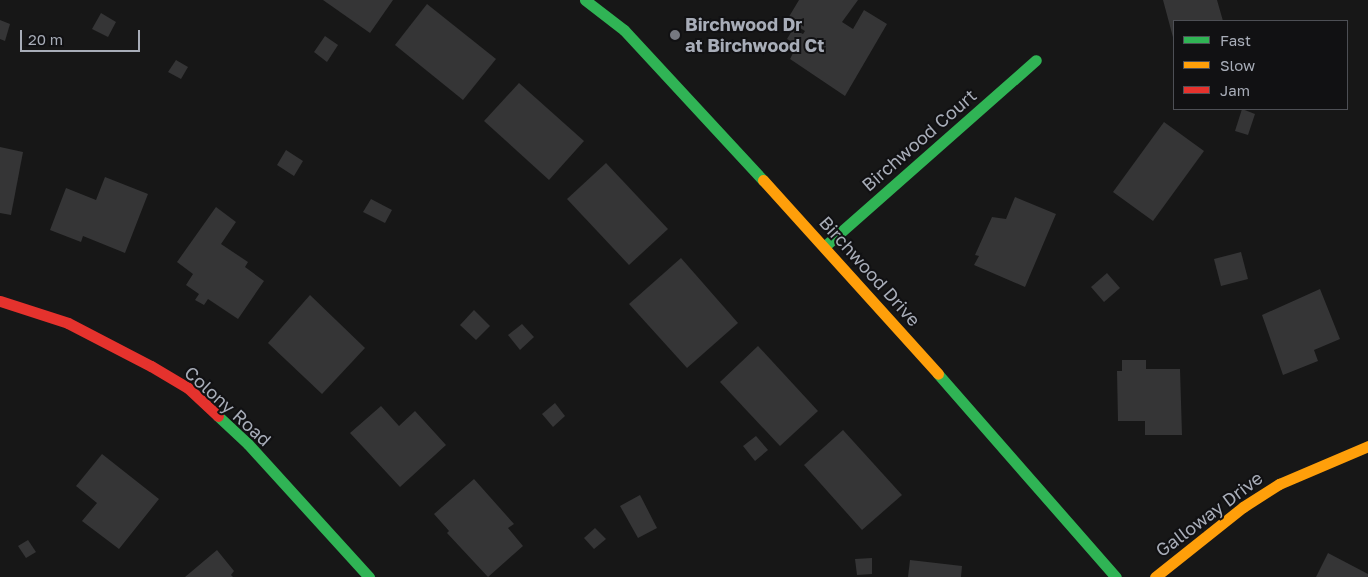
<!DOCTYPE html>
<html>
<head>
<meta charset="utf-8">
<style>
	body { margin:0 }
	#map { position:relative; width:1368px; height:577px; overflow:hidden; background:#171717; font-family:"Golos Text",sans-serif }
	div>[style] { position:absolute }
	.building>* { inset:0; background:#353536 }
	.fast>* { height:11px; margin:-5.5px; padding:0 5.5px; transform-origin:5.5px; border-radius:5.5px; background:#30b455 }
	.slow>* { height:11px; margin:-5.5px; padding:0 5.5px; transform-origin:5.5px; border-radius:5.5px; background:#ff9f0a }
	.jam>* { height:11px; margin:-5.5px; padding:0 5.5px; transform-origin:5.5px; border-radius:5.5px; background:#e5322d }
	.dots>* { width:14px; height:14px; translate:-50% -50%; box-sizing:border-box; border:2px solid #111113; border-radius:50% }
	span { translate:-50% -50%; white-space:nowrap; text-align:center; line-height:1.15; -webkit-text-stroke:4px #111113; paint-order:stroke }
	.poi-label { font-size:18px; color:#a8adb8; font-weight:700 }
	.left { translate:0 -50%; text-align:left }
	.street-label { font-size:18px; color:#a8adb8 }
	.legend { position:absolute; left:1173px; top:20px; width:175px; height:90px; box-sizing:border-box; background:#111113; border:1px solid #4d4f55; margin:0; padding:6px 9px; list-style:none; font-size:15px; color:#a8adb8 }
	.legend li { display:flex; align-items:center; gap:10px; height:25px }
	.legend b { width:25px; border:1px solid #4d4f55 }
	.scale { position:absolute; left:20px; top:30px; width:120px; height:22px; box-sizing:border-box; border:2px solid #a8adb8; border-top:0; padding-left:6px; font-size:15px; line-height:18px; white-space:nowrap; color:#a8adb8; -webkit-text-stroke:4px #111113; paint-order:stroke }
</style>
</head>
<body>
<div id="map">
	<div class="building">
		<i style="clip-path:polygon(323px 0,393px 0,370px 33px)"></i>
		<i style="clip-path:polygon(799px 0,858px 0,842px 22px,853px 29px,864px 10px,887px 24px,845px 96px,790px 59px,797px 45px,787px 39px,793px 29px,803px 34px,805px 31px,787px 20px)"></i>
		<i style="clip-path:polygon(1163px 0,1217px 0,1223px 21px,1174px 21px,1174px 41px)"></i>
		<i style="clip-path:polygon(427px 4px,496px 59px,463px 100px,395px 45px)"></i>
		<i style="clip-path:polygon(101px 13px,116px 22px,108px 37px,92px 29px)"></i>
		<i style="clip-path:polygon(0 20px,10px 24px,5px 41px,0 39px)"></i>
		<i style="clip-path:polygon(325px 36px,338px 45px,327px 62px,314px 52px)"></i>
		<i style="clip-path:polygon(176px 60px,188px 67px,181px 79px,168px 72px)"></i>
		<i style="clip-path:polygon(519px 83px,584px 141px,549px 180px,484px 121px)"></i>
		<i style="clip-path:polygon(1242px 109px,1255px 114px,1248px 135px,1235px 131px)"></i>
		<i style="clip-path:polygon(1164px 122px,1204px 151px,1153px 221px,1113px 192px)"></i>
		<i style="clip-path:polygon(0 147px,23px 152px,11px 215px,0 213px)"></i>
		<i style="clip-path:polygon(286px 150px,303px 161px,294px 176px,277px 165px)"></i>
		<i style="clip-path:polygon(606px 163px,668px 229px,629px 265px,567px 199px)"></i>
		<i style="clip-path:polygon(105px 177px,148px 194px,125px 253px,83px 236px,81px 242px,50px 230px,66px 188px,96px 200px)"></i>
		<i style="clip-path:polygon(1015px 197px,1056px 214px,1025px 287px,974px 265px,979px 256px,975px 255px,992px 217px,1006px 219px)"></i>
		<i style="clip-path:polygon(371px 199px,392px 210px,385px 223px,363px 212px)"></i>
		<i style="clip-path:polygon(216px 207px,236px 222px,221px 244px,248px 262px,245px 267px,264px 281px,238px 319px,208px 299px,204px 305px,195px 300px,199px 294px,186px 285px,193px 274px,177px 262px)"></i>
		<i style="clip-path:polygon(1241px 252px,1248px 279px,1221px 286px,1214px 259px)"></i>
		<i style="clip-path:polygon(681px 258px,738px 323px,687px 368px,629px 304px)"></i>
		<i style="clip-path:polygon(1107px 273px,1120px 288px,1104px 302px,1091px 287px)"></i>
		<i style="clip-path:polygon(1320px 289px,1340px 339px,1314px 350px,1318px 361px,1283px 375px,1262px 315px)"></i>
		<i style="clip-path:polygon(310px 295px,365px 348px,322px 394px,268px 343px)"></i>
		<i style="clip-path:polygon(474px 310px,490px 326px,476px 340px,460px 325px)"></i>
		<i style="clip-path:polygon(522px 324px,534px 337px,520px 350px,508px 335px)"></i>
		<i style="clip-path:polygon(758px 346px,818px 411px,780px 446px,720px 382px)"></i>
		<i style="clip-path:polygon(1122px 360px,1146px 360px,1146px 369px,1180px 369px,1182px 435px,1145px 435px,1145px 421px,1118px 421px,1117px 371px,1122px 371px)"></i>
		<i style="clip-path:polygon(555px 403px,565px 416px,553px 427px,542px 414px)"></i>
		<i style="clip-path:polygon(381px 406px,399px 426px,415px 411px,446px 445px,400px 487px,350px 433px)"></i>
		<i style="clip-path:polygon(843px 430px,902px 495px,862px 530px,804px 465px)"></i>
		<i style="clip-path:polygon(756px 436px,768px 450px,755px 461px,743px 446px)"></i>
		<i style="clip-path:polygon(102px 454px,159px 499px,119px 549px,82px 521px,97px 503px,76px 486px)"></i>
		<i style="clip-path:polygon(474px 479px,514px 524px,508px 528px,523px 546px,488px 577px,447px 533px,449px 531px,434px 514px)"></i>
		<i style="clip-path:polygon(640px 495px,657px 528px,638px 538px,620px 506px)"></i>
		<i style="clip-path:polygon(595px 528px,606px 539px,594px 549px,584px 538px)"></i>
		<i style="clip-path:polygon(28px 540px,36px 552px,26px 558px,18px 546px)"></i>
		<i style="clip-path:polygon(217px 550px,234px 571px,231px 575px,233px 577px,185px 577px)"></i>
		<i style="clip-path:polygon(1328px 553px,1368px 574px,1368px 577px,1316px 577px)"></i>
		<i style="clip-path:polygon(872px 558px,872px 574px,857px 575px,855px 559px)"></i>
		<i style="clip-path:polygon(910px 560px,962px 566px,961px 577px,908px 577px)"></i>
	</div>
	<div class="fast">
		<i style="left:585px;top:0;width:49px;rotate:37.6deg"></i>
		<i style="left:624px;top:30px;width:205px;rotate:47.2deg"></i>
		<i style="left:825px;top:246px;width:281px;rotate:-41.4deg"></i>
		<i style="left:938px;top:374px;width:270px;rotate:48.8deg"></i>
		<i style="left:218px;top:416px;width:41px;rotate:43deg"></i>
		<i style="left:248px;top:444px;width:180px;rotate:47.7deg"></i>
	</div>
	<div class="slow">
		<i style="left:763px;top:180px;width:261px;rotate:47.9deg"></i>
		<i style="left:1155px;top:577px;width:112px;rotate:-38.5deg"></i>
		<i style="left:1243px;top:507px;width:43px;rotate:-32.6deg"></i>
		<i style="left:1279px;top:484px;width:97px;rotate:-23.1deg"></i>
	</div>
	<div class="jam">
		<i style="left:0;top:301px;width:71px;rotate:17.9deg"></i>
		<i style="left:68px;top:323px;width:93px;rotate:27.4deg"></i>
		<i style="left:151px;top:366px;width:43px;rotate:30.7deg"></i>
		<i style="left:188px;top:388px;width:41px;rotate:43deg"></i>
	</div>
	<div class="dots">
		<i style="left:675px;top:35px;background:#757880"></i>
	</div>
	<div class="poi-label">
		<span class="left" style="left:685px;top:35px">Birchwood Dr<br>at Birchwood Ct</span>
	</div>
	<div class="street-label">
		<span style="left:919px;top:140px;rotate:-41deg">Birchwood Court</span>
		<span style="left:870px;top:271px;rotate:48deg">Birchwood Drive</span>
		<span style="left:228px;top:406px;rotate:42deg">Colony Road</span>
		<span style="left:1209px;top:514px;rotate:-37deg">Galloway Drive</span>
	</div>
	<ul class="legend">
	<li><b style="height:6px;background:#30b455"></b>Fast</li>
	<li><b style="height:6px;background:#ff9f0a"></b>Slow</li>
	<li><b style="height:6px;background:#e5322d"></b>Jam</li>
	</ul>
	<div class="scale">20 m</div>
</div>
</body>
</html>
